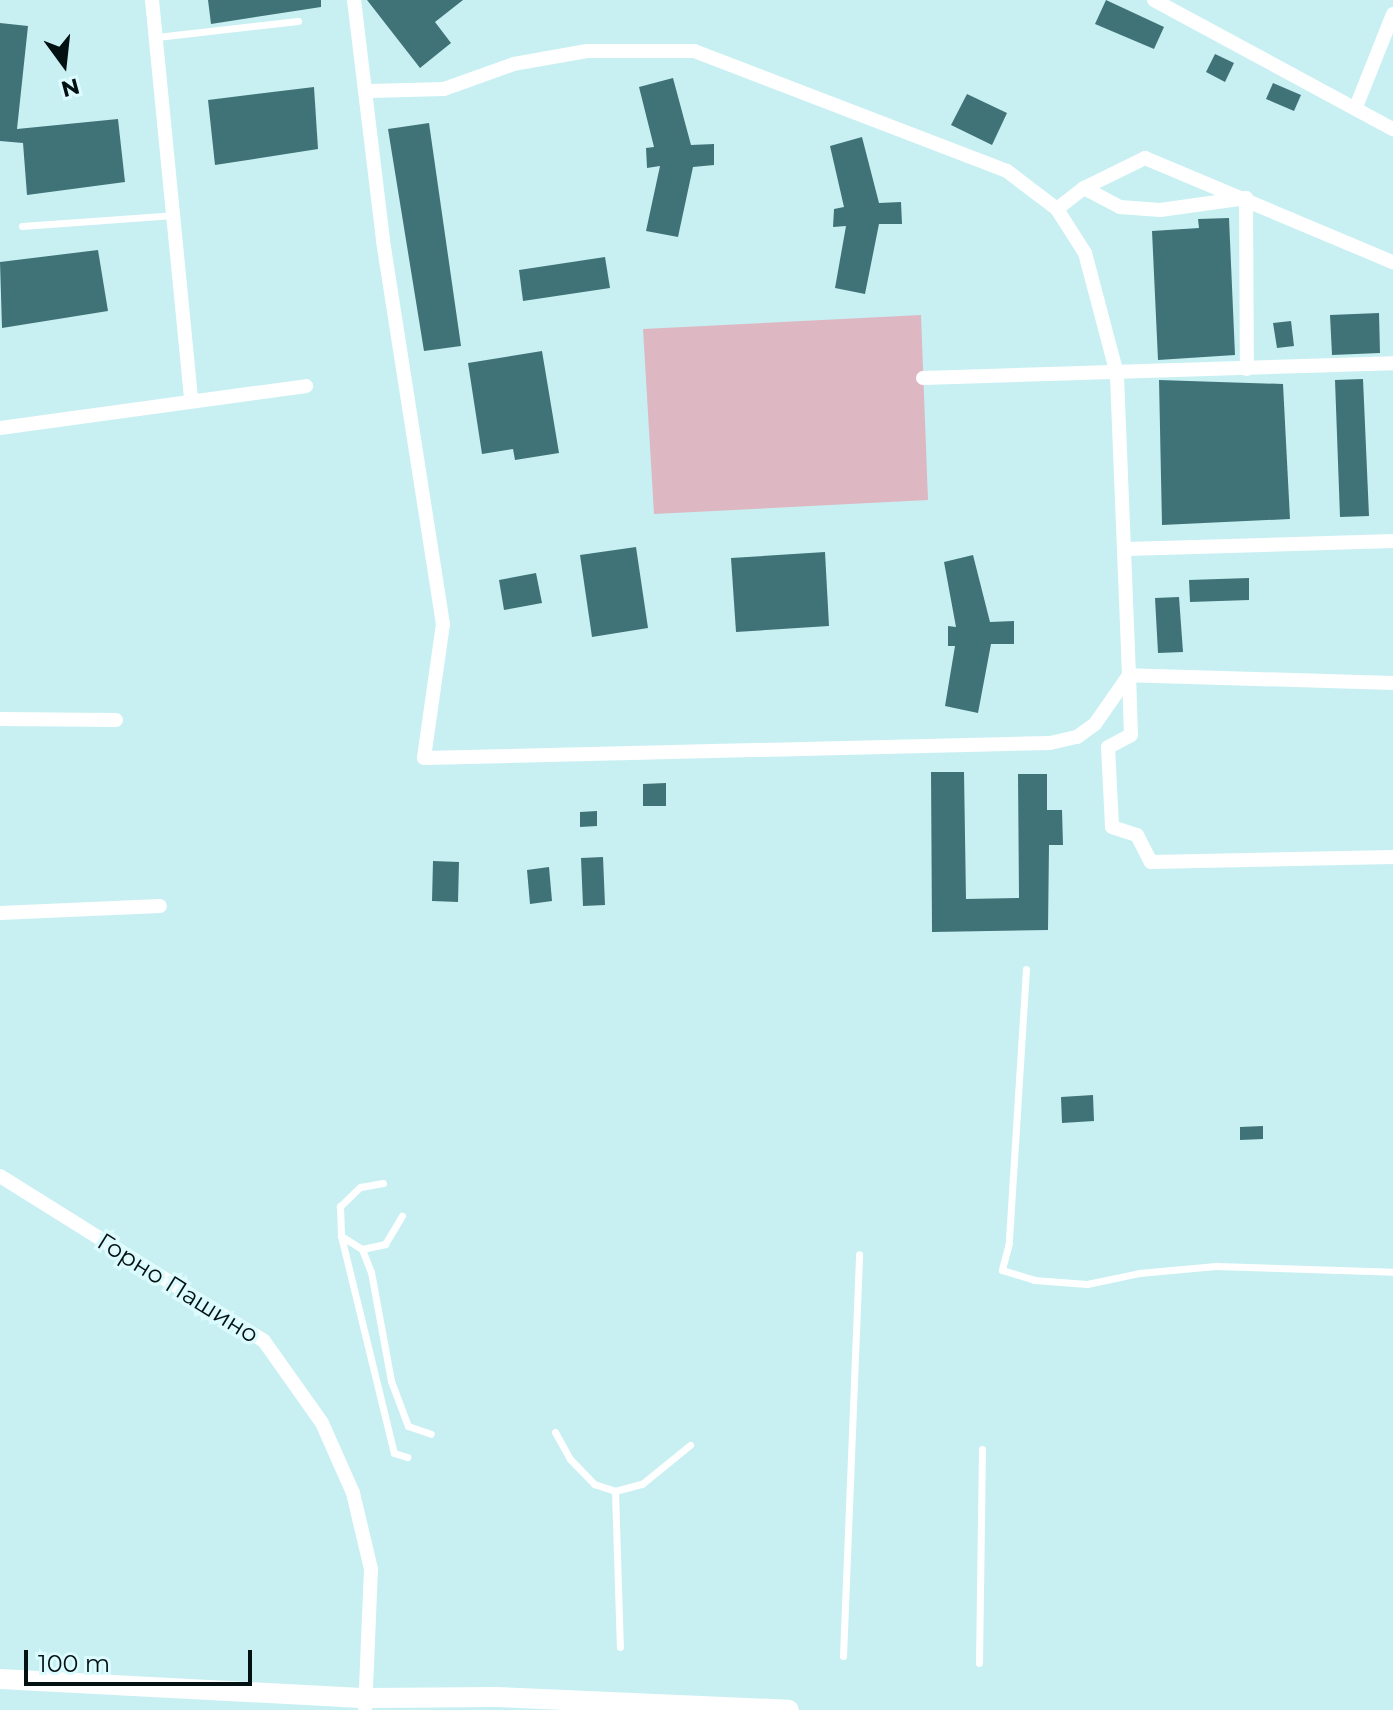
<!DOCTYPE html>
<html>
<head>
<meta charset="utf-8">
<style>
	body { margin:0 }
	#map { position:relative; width:1393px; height:1710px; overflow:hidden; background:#c8f0f3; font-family:Montserrat,sans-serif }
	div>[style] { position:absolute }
	.green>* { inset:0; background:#ddb8c3 }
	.building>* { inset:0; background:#407377 }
	.service>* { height:7px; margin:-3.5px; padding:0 3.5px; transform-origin:3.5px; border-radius:3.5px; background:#fff }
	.minor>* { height:14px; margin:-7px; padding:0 7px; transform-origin:7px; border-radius:7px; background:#fff }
	.secondary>* { height:20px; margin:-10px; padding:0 10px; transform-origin:10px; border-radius:10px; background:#fff }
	span { translate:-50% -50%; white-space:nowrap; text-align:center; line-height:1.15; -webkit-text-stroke:7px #dcfbfe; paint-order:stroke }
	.street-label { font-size:24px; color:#041113 }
	.north { position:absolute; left:24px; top:24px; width:80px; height:80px; -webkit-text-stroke:6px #dcfbfe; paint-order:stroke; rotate:165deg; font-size:22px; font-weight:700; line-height:32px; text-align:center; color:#041113 }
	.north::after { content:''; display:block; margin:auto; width:28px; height:36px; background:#041113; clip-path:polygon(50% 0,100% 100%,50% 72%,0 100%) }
	.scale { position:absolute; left:24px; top:1650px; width:228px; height:36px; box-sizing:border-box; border:4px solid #041113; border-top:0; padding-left:10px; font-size:24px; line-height:28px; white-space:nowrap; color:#041113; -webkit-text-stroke:6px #dcfbfe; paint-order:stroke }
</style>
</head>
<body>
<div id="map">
	<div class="green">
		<i style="clip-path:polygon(921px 315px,928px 500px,654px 514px,643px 329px)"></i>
	</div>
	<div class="building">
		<i style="clip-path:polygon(208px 0,321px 0,321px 7px,211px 24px)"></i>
		<i style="clip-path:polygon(367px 0,463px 0,435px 22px,451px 43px,420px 68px)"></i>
		<i style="clip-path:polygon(1106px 0,1164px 27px,1154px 49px,1095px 24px)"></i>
		<i style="clip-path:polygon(0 23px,28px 26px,17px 129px,118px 119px,125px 182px,27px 195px,23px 143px,0 141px)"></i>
		<i style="clip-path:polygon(1215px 54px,1234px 63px,1225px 82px,1206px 72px)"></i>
		<i style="clip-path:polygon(673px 78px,691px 145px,714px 144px,714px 165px,693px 167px,678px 237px,646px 231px,660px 166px,647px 168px,646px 148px,654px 147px,639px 87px)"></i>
		<i style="clip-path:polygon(1273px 83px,1301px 95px,1294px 111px,1266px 99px)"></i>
		<i style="clip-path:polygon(314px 87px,318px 149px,215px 165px,208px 100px)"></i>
		<i style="clip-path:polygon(967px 94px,1007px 113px,992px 145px,951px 125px)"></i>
		<i style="clip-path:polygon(429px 123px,461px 346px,424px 351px,388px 129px)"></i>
		<i style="clip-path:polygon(862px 137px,879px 203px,901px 202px,902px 224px,879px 224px,865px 294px,835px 288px,846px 226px,833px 227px,834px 209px,844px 207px,830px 146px)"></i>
		<i style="clip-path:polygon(1229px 218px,1235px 355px,1158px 360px,1152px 231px,1199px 228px,1198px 219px)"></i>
		<i style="clip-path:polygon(98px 250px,108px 311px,2px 328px,0 262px)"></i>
		<i style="clip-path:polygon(605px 257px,610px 288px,523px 301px,519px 270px)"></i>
		<i style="clip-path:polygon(1379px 313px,1380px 353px,1332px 355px,1330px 315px)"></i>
		<i style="clip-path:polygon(1291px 321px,1294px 346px,1277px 348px,1273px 323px)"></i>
		<i style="clip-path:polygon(542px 351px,559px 453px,515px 460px,513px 449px,482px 454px,468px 363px)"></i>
		<i style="clip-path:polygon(1363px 379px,1369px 516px,1340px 517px,1335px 380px)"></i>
		<i style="clip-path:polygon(1159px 380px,1283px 384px,1290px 519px,1162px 525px)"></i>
		<i style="clip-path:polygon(636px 547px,648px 628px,592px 637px,580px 555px)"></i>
		<i style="clip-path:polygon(825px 552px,829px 626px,736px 632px,731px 558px)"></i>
		<i style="clip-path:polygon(973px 555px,990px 622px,1014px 621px,1014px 644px,991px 644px,978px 713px,945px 706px,955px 646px,948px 646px,948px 626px,956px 627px,944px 562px)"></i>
		<i style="clip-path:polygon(536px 573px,542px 603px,504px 610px,499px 580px)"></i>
		<i style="clip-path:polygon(1249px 578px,1249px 600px,1190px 602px,1189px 580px)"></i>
		<i style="clip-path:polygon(1179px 597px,1183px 652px,1158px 653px,1155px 598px)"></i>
		<i style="clip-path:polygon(931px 772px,964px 772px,966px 899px,1019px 898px,1018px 774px,1047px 774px,1047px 810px,1062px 810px,1063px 845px,1049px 845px,1048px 930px,932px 932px)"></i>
		<i style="clip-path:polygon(666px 783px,666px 806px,643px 806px,643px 784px)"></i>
		<i style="clip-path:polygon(597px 811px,597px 826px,580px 827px,580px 812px)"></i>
		<i style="clip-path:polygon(603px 857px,605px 905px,583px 906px,581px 858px)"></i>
		<i style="clip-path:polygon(433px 861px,459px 862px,458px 902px,432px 901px)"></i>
		<i style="clip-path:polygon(549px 867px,552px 901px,530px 904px,527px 870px)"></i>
		<i style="clip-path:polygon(1093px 1095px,1094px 1121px,1062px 1123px,1061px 1097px)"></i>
		<i style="clip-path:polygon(1263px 1126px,1263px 1139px,1240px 1140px,1240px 1127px)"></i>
	</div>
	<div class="service">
		<i style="left:157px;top:37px;width:142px;rotate:-6.5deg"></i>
		<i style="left:22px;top:226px;width:152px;rotate:-4.1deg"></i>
		<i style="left:1026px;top:969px;width:275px;rotate:93.6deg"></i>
		<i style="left:1009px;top:1243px;width:28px;rotate:105deg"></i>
		<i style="left:1002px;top:1270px;width:34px;rotate:17deg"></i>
		<i style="left:1034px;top:1280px;width:53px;rotate:4.3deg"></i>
		<i style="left:1087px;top:1284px;width:53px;rotate:-11.9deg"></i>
		<i style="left:1139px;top:1273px;width:77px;rotate:-5.2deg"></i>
		<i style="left:1216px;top:1266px;width:177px;rotate:1.9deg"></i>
		<i style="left:383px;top:1183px;width:23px;rotate:170deg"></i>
		<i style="left:360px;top:1187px;width:28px;rotate:136deg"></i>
		<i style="left:340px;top:1206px;width:30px;rotate:88deg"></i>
		<i style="left:341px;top:1236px;width:25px;rotate:32deg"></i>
		<i style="left:362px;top:1249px;width:24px;rotate:-12deg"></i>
		<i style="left:385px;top:1244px;width:33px;rotate:-59deg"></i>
		<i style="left:341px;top:1236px;width:223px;rotate:76.3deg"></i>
		<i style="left:394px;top:1453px;width:14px;rotate:17deg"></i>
		<i style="left:362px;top:1249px;width:25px;rotate:69deg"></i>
		<i style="left:371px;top:1272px;width:111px;rotate:79.6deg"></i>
		<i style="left:391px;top:1381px;width:48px;rotate:69.3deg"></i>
		<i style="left:408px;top:1426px;width:24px;rotate:19deg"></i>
		<i style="left:555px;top:1432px;width:31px;rotate:61deg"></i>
		<i style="left:570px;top:1459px;width:35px;rotate:46deg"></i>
		<i style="left:594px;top:1484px;width:22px;rotate:18deg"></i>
		<i style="left:615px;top:1491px;width:28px;rotate:-15deg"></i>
		<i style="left:642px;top:1484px;width:62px;rotate:-39.1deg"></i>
		<i style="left:615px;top:1491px;width:156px;rotate:88.2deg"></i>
		<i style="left:843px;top:1656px;width:402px;rotate:-87.7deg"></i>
		<i style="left:979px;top:1663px;width:214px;rotate:-89.2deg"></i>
	</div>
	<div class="minor">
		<i style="left:152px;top:0;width:403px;rotate:84.4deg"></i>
		<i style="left:354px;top:0;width:243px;rotate:83.1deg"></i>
		<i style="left:383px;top:241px;width:388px;rotate:81.1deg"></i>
		<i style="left:443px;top:624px;width:135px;rotate:98.1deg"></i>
		<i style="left:424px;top:758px;width:626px;rotate:-1.37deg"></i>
		<i style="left:1050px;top:743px;width:28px;rotate:-13deg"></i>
		<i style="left:1077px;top:737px;width:22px;rotate:-36deg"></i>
		<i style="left:1095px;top:724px;width:60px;rotate:-55.2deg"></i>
		<i style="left:1129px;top:675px;width:301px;rotate:-92.3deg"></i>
		<i style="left:1117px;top:374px;width:125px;rotate:-104.8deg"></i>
		<i style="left:1085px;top:253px;width:52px;rotate:-122.5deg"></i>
		<i style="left:1057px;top:209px;width:63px;rotate:-142.8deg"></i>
		<i style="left:1007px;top:171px;width:335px;rotate:-159deg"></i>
		<i style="left:694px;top:51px;width:107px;rotate:180deg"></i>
		<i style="left:587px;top:51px;width:74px;rotate:169.9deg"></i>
		<i style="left:514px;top:64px;width:74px;rotate:160.3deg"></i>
		<i style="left:444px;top:89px;width:75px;rotate:178.5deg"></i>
		<i style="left:1154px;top:0;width:272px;rotate:28.4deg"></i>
		<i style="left:1356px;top:107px;width:100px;rotate:-68.3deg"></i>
		<i style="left:1084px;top:188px;width:41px;rotate:27.8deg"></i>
		<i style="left:1120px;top:207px;width:40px;rotate:4.3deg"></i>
		<i style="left:1160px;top:210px;width:87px;rotate:-7.9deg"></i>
		<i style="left:1246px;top:198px;width:171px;rotate:89.7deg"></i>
		<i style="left:1057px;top:209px;width:34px;rotate:-38deg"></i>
		<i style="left:1084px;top:188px;width:68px;rotate:-26.2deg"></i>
		<i style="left:1145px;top:158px;width:269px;rotate:22.8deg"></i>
		<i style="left:923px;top:378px;width:470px;rotate:-1.8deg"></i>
		<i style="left:0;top:428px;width:309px;rotate:-7.8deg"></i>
		<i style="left:1127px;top:549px;width:266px;rotate:-1.7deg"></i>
		<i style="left:1393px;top:683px;width:264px;rotate:-178.3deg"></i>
		<i style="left:1129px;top:675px;width:60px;rotate:88.1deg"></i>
		<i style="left:1131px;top:735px;width:26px;rotate:152deg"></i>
		<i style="left:1108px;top:747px;width:80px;rotate:87.1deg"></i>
		<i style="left:1112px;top:827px;width:26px;rotate:18deg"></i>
		<i style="left:1137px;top:835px;width:30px;rotate:63deg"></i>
		<i style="left:1151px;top:862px;width:242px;rotate:-1.2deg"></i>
		<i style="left:0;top:719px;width:116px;rotate:0.5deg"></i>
		<i style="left:0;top:913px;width:160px;rotate:-2.5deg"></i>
		<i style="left:0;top:1176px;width:311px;rotate:32deg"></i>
		<i style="left:264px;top:1341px;width:100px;rotate:54.7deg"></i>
		<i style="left:322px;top:1423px;width:77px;rotate:66.1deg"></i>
		<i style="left:353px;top:1493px;width:78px;rotate:76.7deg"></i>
		<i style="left:371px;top:1569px;width:141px;rotate:92.4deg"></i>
	</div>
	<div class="secondary">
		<i style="left:0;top:1679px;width:367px;rotate:3deg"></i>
		<i style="left:367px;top:1698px;width:129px;rotate:-0.4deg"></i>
		<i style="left:496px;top:1697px;width:293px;rotate:2.5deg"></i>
	</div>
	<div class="street-label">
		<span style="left:178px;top:1288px;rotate:32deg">Горно Пашино</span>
	</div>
	<div class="north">N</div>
	<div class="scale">100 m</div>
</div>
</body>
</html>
